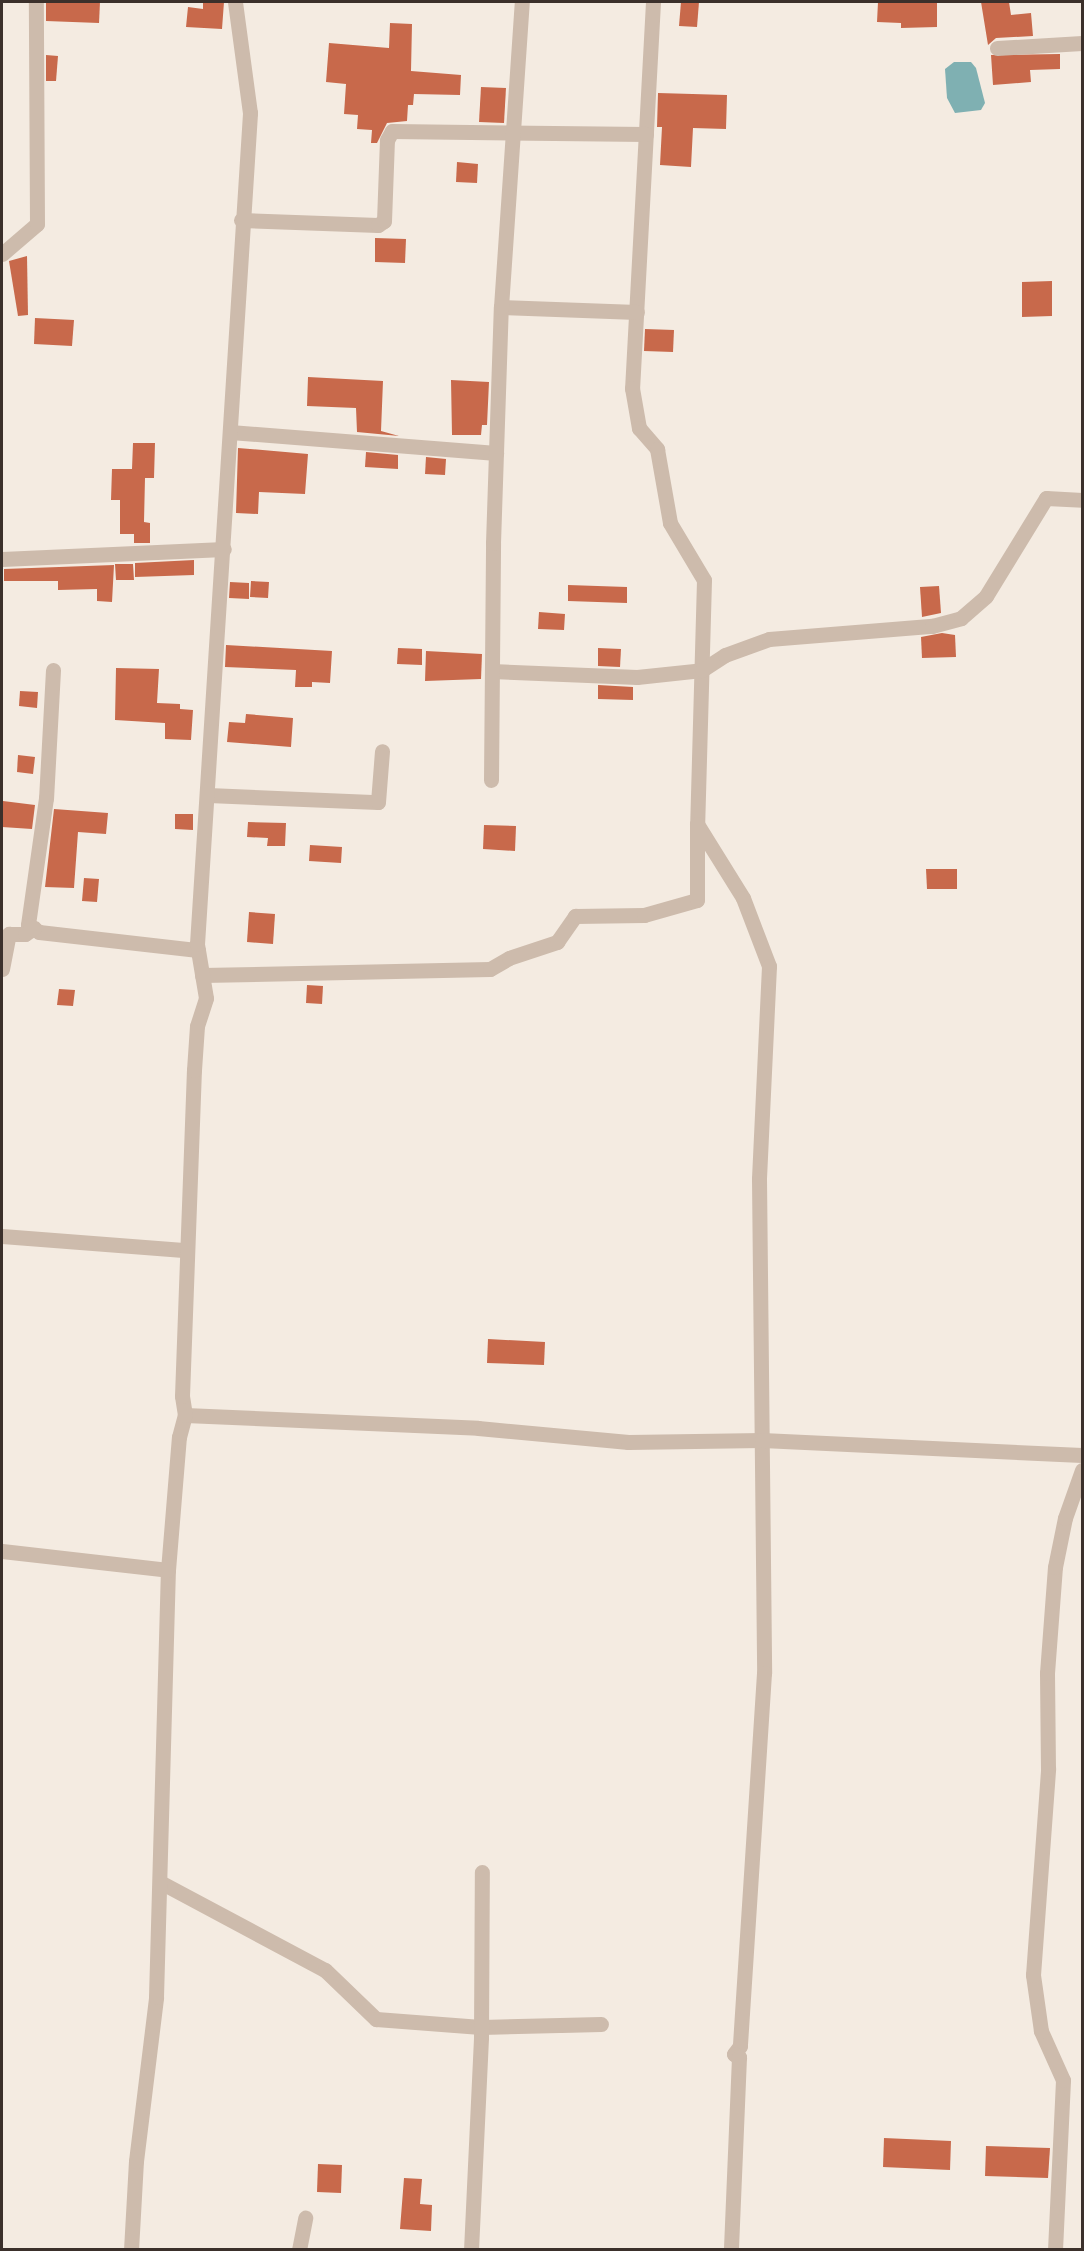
<!DOCTYPE html>
<html>
<head>
<meta charset="utf-8">
<style>
	body { margin:0 }
	#map { position:relative; width:1084px; height:2251px; overflow:hidden; background:#f4ebe1; font-family:Lato,sans-serif }
	div>[style] { position:absolute }
	.water>* { inset:0; background:#7fb0b2 }
	.building>* { inset:0; background:#c8694b }
	.minor>* { height:15px; margin:-7.5px; padding:0 7.5px; transform-origin:7.5px; border-radius:7.5px; background:#cdbbac }
	span { translate:-50% -50%; white-space:nowrap; text-align:center; line-height:1.15; -webkit-text-stroke:6px #fbf5ee; paint-order:stroke }
	.frame { position:absolute; inset:0; border:3px solid #3b302b; pointer-events:none }
</style>
</head>
<body>
<div id="map">
	<div class="water">
		<i style="clip-path:polygon(954px 62px,971px 62px,976px 68px,985px 103px,981px 110px,955px 113px,947px 98px,945px 69px)"></i>
	</div>
	<div class="building">
		<i style="clip-path:polygon(46px 2px,100px 2px,99px 23px,46px 21px)"></i>
		<i style="clip-path:polygon(203px 2px,224px 2px,222px 29px,186px 27px,188px 7px,203px 9px)"></i>
		<i style="clip-path:polygon(681px 2px,699px 2px,697px 27px,679px 26px)"></i>
		<i style="clip-path:polygon(878px 2px,937px 2px,937px 27px,901px 28px,901px 23px,877px 22px)"></i>
		<i style="clip-path:polygon(981px 2px,1009px 2px,1011px 15px,1031px 13px,1033px 36px,996px 38px,988px 45px)"></i>
		<i style="clip-path:polygon(390px 23px,412px 24px,411px 71px,461px 75px,460px 95px,414px 94px,413px 105px,408px 105px,407px 121px,387px 123px,377px 143px,371px 143px,372px 130px,357px 129px,358px 115px,344px 114px,346px 84px,326px 82px,329px 43px,389px 48px)"></i>
		<i style="clip-path:polygon(1060px 54px,1060px 69px,1030px 70px,1031px 82px,993px 85px,991px 55px)"></i>
		<i style="clip-path:polygon(46px 55px,58px 56px,56px 81px,46px 81px)"></i>
		<i style="clip-path:polygon(481px 87px,506px 88px,504px 123px,479px 122px)"></i>
		<i style="clip-path:polygon(658px 93px,727px 95px,726px 129px,693px 128px,691px 167px,660px 165px,662px 127px,657px 127px)"></i>
		<i style="clip-path:polygon(457px 162px,478px 164px,477px 183px,456px 182px)"></i>
		<i style="clip-path:polygon(375px 238px,406px 239px,405px 263px,375px 262px)"></i>
		<i style="clip-path:polygon(27px 256px,28px 315px,18px 316px,9px 261px)"></i>
		<i style="clip-path:polygon(1052px 281px,1052px 316px,1022px 317px,1022px 282px)"></i>
		<i style="clip-path:polygon(35px 318px,74px 320px,72px 346px,34px 344px)"></i>
		<i style="clip-path:polygon(645px 329px,674px 330px,673px 352px,644px 351px)"></i>
		<i style="clip-path:polygon(308px 377px,383px 381px,381px 431px,399px 436px,357px 432px,356px 408px,307px 406px)"></i>
		<i style="clip-path:polygon(451px 380px,489px 382px,487px 425px,482px 425px,481px 435px,452px 435px)"></i>
		<i style="clip-path:polygon(133px 443px,155px 443px,154px 478px,145px 478px,144px 522px,150px 523px,150px 543px,134px 543px,134px 534px,120px 534px,120px 500px,111px 500px,112px 469px,132px 469px)"></i>
		<i style="clip-path:polygon(238px 448px,308px 454px,305px 494px,259px 492px,258px 514px,236px 513px)"></i>
		<i style="clip-path:polygon(366px 452px,398px 455px,398px 469px,365px 467px)"></i>
		<i style="clip-path:polygon(426px 457px,446px 459px,445px 475px,425px 474px)"></i>
		<i style="clip-path:polygon(194px 560px,194px 575px,135px 577px,135px 563px)"></i>
		<i style="clip-path:polygon(115px 564px,133px 564px,134px 580px,116px 580px)"></i>
		<i style="clip-path:polygon(114px 565px,112px 602px,97px 601px,97px 589px,58px 590px,58px 581px,4px 581px,4px 569px)"></i>
		<i style="clip-path:polygon(251px 581px,269px 582px,268px 598px,250px 597px)"></i>
		<i style="clip-path:polygon(230px 582px,249px 583px,249px 599px,229px 598px)"></i>
		<i style="clip-path:polygon(568px 585px,627px 587px,627px 603px,568px 601px)"></i>
		<i style="clip-path:polygon(939px 586px,941px 613px,922px 617px,920px 587px)"></i>
		<i style="clip-path:polygon(539px 612px,565px 614px,564px 630px,538px 629px)"></i>
		<i style="clip-path:polygon(942px 633px,955px 635px,956px 657px,922px 658px,921px 637px)"></i>
		<i style="clip-path:polygon(226px 645px,332px 651px,330px 683px,312px 682px,312px 687px,295px 687px,296px 670px,225px 667px)"></i>
		<i style="clip-path:polygon(398px 648px,422px 649px,422px 665px,397px 664px)"></i>
		<i style="clip-path:polygon(598px 648px,621px 649px,620px 667px,598px 666px)"></i>
		<i style="clip-path:polygon(426px 651px,482px 654px,481px 679px,425px 681px)"></i>
		<i style="clip-path:polygon(116px 668px,159px 669px,157px 703px,180px 704px,180px 709px,193px 710px,191px 740px,165px 739px,165px 723px,115px 720px)"></i>
		<i style="clip-path:polygon(598px 685px,633px 687px,633px 700px,598px 699px)"></i>
		<i style="clip-path:polygon(20px 691px,38px 692px,37px 708px,19px 706px)"></i>
		<i style="clip-path:polygon(246px 714px,293px 718px,291px 747px,227px 742px,229px 722px,245px 723px)"></i>
		<i style="clip-path:polygon(18px 755px,35px 757px,33px 774px,17px 772px)"></i>
		<i style="clip-path:polygon(3px 801px,35px 805px,32px 829px,2px 827px)"></i>
		<i style="clip-path:polygon(54px 809px,108px 813px,106px 834px,78px 832px,74px 888px,45px 887px)"></i>
		<i style="clip-path:polygon(175px 814px,193px 814px,193px 830px,175px 829px)"></i>
		<i style="clip-path:polygon(248px 822px,286px 823px,285px 846px,267px 846px,268px 838px,247px 837px)"></i>
		<i style="clip-path:polygon(484px 825px,516px 826px,515px 851px,483px 849px)"></i>
		<i style="clip-path:polygon(310px 845px,342px 847px,341px 863px,309px 861px)"></i>
		<i style="clip-path:polygon(926px 869px,957px 869px,957px 889px,927px 889px)"></i>
		<i style="clip-path:polygon(84px 878px,99px 879px,97px 902px,82px 901px)"></i>
		<i style="clip-path:polygon(249px 912px,275px 914px,273px 944px,247px 942px)"></i>
		<i style="clip-path:polygon(307px 985px,323px 986px,322px 1004px,306px 1003px)"></i>
		<i style="clip-path:polygon(59px 989px,75px 990px,73px 1006px,57px 1005px)"></i>
		<i style="clip-path:polygon(488px 1339px,545px 1342px,544px 1365px,487px 1363px)"></i>
		<i style="clip-path:polygon(884px 2138px,951px 2141px,950px 2170px,883px 2167px)"></i>
		<i style="clip-path:polygon(986px 2146px,1050px 2148px,1048px 2178px,985px 2176px)"></i>
		<i style="clip-path:polygon(318px 2164px,342px 2165px,341px 2193px,317px 2192px)"></i>
		<i style="clip-path:polygon(404px 2178px,422px 2179px,420px 2204px,432px 2205px,431px 2231px,400px 2229px)"></i>
	</div>
	<div class="minor">
		<i style="left:653px;top:2px;width:387px;rotate:93.1deg"></i>
		<i style="left:632px;top:388px;width:41px;rotate:80.1deg"></i>
		<i style="left:639px;top:428px;width:28px;rotate:49deg"></i>
		<i style="left:657px;top:449px;width:75px;rotate:80deg"></i>
		<i style="left:670px;top:523px;width:66px;rotate:59.2deg"></i>
		<i style="left:704px;top:580px;width:244px;rotate:91.6deg"></i>
		<i style="left:697px;top:824px;width:87px;rotate:58.1deg"></i>
		<i style="left:743px;top:898px;width:73px;rotate:69.1deg"></i>
		<i style="left:769px;top:966px;width:213px;rotate:92.7deg"></i>
		<i style="left:759px;top:1179px;width:494px;rotate:89.4deg"></i>
		<i style="left:764px;top:1673px;width:374px;rotate:93.7deg"></i>
		<i style="left:740px;top:2046px;width:10px;rotate:127deg"></i>
		<i style="left:734px;top:2054px;width:6px;rotate:31deg"></i>
		<i style="left:739px;top:2057px;width:193px;rotate:92.4deg"></i>
		<i style="left:997px;top:48px;width:85px;rotate:-3.4deg"></i>
		<i style="left:241px;top:220px;width:137px;rotate:2.1deg"></i>
		<i style="left:378px;top:225px;width:7px;rotate:-34deg"></i>
		<i style="left:384px;top:221px;width:81px;rotate:-87.9deg"></i>
		<i style="left:387px;top:140px;width:10px;rotate:-61deg"></i>
		<i style="left:392px;top:131px;width:254px;rotate:0.7deg"></i>
		<i style="left:2px;top:254px;width:46px;rotate:-40.6deg"></i>
		<i style="left:37px;top:224px;width:222px;rotate:-90.3deg"></i>
		<i style="left:501px;top:307px;width:136px;rotate:2.1deg"></i>
		<i style="left:230px;top:432px;width:267px;rotate:4.5deg"></i>
		<i style="left:2px;top:559px;width:222px;rotate:-2.6deg"></i>
		<i style="left:53px;top:670px;width:128px;rotate:93.1deg"></i>
		<i style="left:46px;top:798px;width:128px;rotate:98.1deg"></i>
		<i style="left:28px;top:925px;width:13px;rotate:32deg"></i>
		<i style="left:39px;top:932px;width:160px;rotate:6.5deg"></i>
		<i style="left:492px;top:671px;width:145px;rotate:2.4deg"></i>
		<i style="left:637px;top:677px;width:65px;rotate:-6.1deg"></i>
		<i style="left:702px;top:670px;width:27px;rotate:-33deg"></i>
		<i style="left:725px;top:655px;width:47px;rotate:-20deg"></i>
		<i style="left:769px;top:639px;width:164px;rotate:-4.6deg"></i>
		<i style="left:932px;top:626px;width:30px;rotate:-15deg"></i>
		<i style="left:961px;top:618px;width:33px;rotate:-41deg"></i>
		<i style="left:986px;top:596px;width:115px;rotate:-58.5deg"></i>
		<i style="left:1046px;top:498px;width:36px;rotate:3deg"></i>
		<i style="left:491px;top:780px;width:237px;rotate:-89.5deg"></i>
		<i style="left:493px;top:543px;width:236px;rotate:-88.1deg"></i>
		<i style="left:501px;top:307px;width:306px;rotate:-86.1deg"></i>
		<i style="left:208px;top:795px;width:170px;rotate:2.4deg"></i>
		<i style="left:378px;top:802px;width:51px;rotate:-85.5deg"></i>
		<i style="left:2px;top:969px;width:36px;rotate:-79deg"></i>
		<i style="left:9px;top:934px;width:16px"></i>
		<i style="left:25px;top:934px;width:11px;rotate:-34deg"></i>
		<i style="left:202px;top:975px;width:288px;rotate:-1.2deg"></i>
		<i style="left:490px;top:969px;width:22px;rotate:-30deg"></i>
		<i style="left:509px;top:958px;width:51px;rotate:-18.4deg"></i>
		<i style="left:557px;top:942px;width:32px;rotate:-55deg"></i>
		<i style="left:575px;top:916px;width:69px;rotate:-0.8deg"></i>
		<i style="left:644px;top:915px;width:55px;rotate:-15.8deg"></i>
		<i style="left:697px;top:900px;width:76px;rotate:-90deg"></i>
		<i style="left:2px;top:1236px;width:185px;rotate:4.4deg"></i>
		<i style="left:185px;top:1415px;width:293px;rotate:2.5deg"></i>
		<i style="left:478px;top:1428px;width:151px;rotate:5.3deg"></i>
		<i style="left:628px;top:1442px;width:134px;rotate:-0.9deg"></i>
		<i style="left:762px;top:1440px;width:320px;rotate:2.7deg"></i>
		<i style="left:2px;top:1551px;width:167px;rotate:6.5deg"></i>
		<i style="left:160px;top:1882px;width:187px;rotate:28.1deg"></i>
		<i style="left:325px;top:1970px;width:71px;rotate:43.9deg"></i>
		<i style="left:376px;top:2019px;width:105px;rotate:4.4deg"></i>
		<i style="left:481px;top:2027px;width:120px;rotate:-1.4deg"></i>
		<i style="left:131px;top:2250px;width:89px;rotate:-86.8deg"></i>
		<i style="left:136px;top:2161px;width:165px;rotate:-83deg"></i>
		<i style="left:156px;top:1997px;width:427px;rotate:-88.4deg"></i>
		<i style="left:168px;top:1570px;width:133px;rotate:-85.3deg"></i>
		<i style="left:179px;top:1437px;width:23px;rotate:-75deg"></i>
		<i style="left:185px;top:1415px;width:19px;rotate:-99deg"></i>
		<i style="left:182px;top:1396px;width:326px;rotate:-87.9deg"></i>
		<i style="left:194px;top:1070px;width:44px;rotate:-86.1deg"></i>
		<i style="left:197px;top:1026px;width:29px;rotate:-72deg"></i>
		<i style="left:206px;top:998px;width:55px;rotate:-99.5deg"></i>
		<i style="left:197px;top:944px;width:833px;rotate:-86.35deg"></i>
		<i style="left:250px;top:113px;width:112px;rotate:-97.7deg"></i>
		<i style="left:299px;top:2250px;width:33px;rotate:-79deg"></i>
		<i style="left:471px;top:2250px;width:213px;rotate:-87.3deg"></i>
		<i style="left:481px;top:2037px;width:165px;rotate:-89.7deg"></i>
		<i style="left:1055px;top:2250px;width:170px;rotate:-87.3deg"></i>
		<i style="left:1063px;top:2080px;width:54px;rotate:-114.2deg"></i>
		<i style="left:1041px;top:2031px;width:57px;rotate:-98.1deg"></i>
		<i style="left:1033px;top:1975px;width:207px;rotate:-85.8deg"></i>
		<i style="left:1048px;top:1769px;width:96px;rotate:-90.6deg"></i>
		<i style="left:1047px;top:1673px;width:106px;rotate:-85.7deg"></i>
		<i style="left:1055px;top:1567px;width:50px;rotate:-78.5deg"></i>
		<i style="left:1065px;top:1518px;width:51px;rotate:-70.5deg"></i>
	</div>
	<div class="frame"></div>
</div>
</body>
</html>
